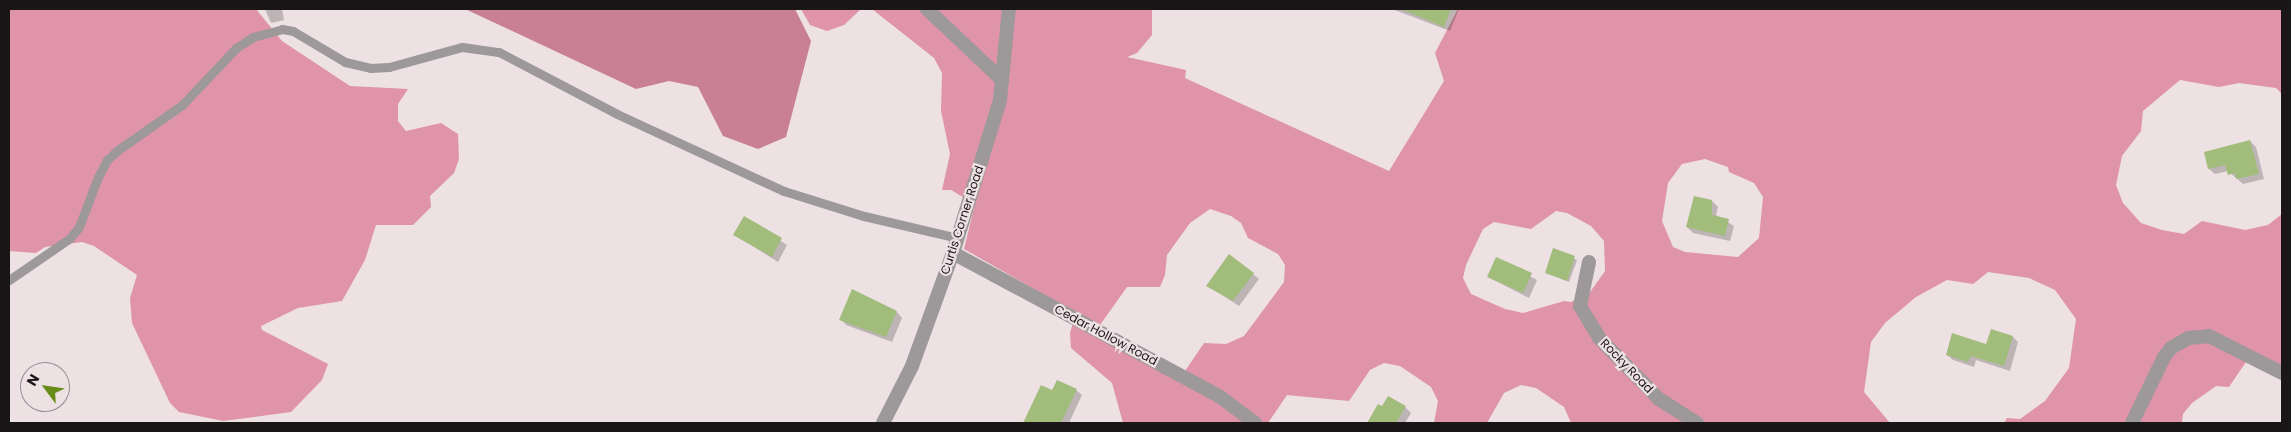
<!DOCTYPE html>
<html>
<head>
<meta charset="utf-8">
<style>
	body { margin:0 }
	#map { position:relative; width:2291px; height:432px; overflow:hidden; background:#ede1e4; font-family:Poppins,sans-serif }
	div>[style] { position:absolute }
	.forest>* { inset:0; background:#df94a9 }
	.water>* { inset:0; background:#c98095 }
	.shadow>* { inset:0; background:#0003 }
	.building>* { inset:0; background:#a1bc7b }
	.service>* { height:9px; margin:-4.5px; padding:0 4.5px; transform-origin:4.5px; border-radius:4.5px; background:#9d9899 }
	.minor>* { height:14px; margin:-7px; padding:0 7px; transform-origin:7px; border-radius:7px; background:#9d9899 }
	.tertiary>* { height:14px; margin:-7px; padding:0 7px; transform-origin:7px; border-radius:7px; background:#9d9899 }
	span { translate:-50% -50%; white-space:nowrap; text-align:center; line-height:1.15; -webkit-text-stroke:4.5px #ede1e4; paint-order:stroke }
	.street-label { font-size:12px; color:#1a1516 }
	.frame { position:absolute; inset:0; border:10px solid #1a1516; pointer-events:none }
	.north { position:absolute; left:20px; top:362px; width:50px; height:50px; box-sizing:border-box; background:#ede1e4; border:1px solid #998f92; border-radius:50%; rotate:301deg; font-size:14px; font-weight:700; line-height:20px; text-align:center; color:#1a1516 }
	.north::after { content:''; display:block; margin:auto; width:18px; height:22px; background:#678d18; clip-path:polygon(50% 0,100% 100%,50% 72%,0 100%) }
</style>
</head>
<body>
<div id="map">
	<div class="forest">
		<i style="clip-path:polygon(9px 9px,256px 9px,282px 41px,350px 86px,408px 89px,398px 104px,398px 121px,406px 131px,441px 123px,458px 134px,459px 159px,454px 173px,430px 196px,431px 207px,413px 225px,376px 225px,365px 260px,342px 301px,298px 308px,261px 326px,262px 330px,328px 364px,322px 380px,291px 412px,223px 421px,179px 412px,170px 403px,132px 323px,130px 298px,137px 275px,94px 246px,82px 242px,45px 247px,36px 253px,9px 251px)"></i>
		<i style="clip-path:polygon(801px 9px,861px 9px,844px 25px,827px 31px,810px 25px)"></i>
		<i style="clip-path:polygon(evenodd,872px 9px,1152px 9px,1152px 35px,1137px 53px,1127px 57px,1186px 70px,1185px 78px,1389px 171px,1444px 81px,1435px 53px,1458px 9px,2282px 9px,2282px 94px,2276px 88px,2239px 83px,2219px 87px,2180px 80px,2143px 111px,2141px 131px,2122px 156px,2116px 185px,2123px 203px,2141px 223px,2162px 230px,2184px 234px,2202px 221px,2245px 230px,2268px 225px,2282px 214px,2282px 372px,2250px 356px,2229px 387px,2216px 386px,2192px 403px,2183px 414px,2182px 423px,2004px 423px,2007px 418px,2020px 419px,2045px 401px,2069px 368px,2076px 319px,2055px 290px,2029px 278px,1988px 272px,1973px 284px,1947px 280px,1916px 297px,1885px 323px,1871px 342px,1864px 392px,1890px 423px,1571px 423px,1564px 407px,1536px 388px,1521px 385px,1504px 393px,1487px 423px,1434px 423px,1438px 401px,1431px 387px,1400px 366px,1384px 363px,1370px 370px,1349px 401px,1287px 395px,1268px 423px,1123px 423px,1112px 383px,1071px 348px,1070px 333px,1076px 313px,964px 249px,975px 204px,951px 190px,942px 190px,950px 154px,941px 111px,942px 73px,934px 58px,872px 9px,1705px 159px,1728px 167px,1729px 172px,1754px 183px,1763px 197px,1759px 238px,1738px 257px,1685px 252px,1673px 247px,1662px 221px,1668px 183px,1682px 164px,1705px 159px,872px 9px,1210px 209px,1231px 216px,1241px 223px,1248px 238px,1278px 254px,1285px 265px,1284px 282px,1244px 336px,1226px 344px,1204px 343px,1183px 374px,1100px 325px,1127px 287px,1160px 287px,1165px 275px,1167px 255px,1190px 223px,1210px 209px,872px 9px,1556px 211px,1567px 213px,1591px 226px,1604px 241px,1605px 271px,1590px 292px,1571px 302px,1564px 301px,1523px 313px,1505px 309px,1471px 294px,1463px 278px,1466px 265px,1483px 229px,1494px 222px,1531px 229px,1556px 211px)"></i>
	</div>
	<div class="water">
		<i style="clip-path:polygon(465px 9px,795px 9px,811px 41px,786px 137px,758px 149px,723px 136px,698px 87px,669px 81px,636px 89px)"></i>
	</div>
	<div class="shadow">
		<i style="clip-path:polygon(265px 9px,282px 9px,284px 20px,271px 23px)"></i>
		<i style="clip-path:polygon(1392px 9px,1459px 9px,1450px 31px)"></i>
		<i style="clip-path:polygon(2250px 141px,2256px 147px,2264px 179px,2243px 184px,2228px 171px,2215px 174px,2209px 169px,2205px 153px)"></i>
		<i style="clip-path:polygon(1712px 201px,1718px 207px,1716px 215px,1734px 226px,1730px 241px,1693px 233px,1687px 227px)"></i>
		<i style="clip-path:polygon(745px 218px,787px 245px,778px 262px,735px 235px)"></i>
		<i style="clip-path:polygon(1554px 249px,1577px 260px,1569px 282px,1546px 272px)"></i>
		<i style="clip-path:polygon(1496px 258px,1537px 280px,1529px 298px,1488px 277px)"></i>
		<i style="clip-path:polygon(1253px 274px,1259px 279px,1239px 306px,1208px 286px)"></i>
		<i style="clip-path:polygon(897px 312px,902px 318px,892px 342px,846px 325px,841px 319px)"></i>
		<i style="clip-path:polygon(1992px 330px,2013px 337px,2018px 342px,2010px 371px,1976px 360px,1974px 367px,1953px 360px,1947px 355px,1987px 345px)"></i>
		<i style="clip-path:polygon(1041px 386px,1053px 392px,1076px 390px,1082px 395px,1069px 423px,1024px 423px)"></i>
		<i style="clip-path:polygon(1379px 406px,1405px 407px,1411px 413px,1405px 423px,1368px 423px)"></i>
	</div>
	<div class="building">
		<i style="clip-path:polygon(1401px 9px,1451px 9px,1444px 27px)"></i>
		<i style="clip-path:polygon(2250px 140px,2259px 174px,2236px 179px,2235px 173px,2228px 175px,2225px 165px,2208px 169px,2204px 152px)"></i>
		<i style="clip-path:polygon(1694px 196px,1712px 200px,1712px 215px,1729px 219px,1725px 236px,1686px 227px)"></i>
		<i style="clip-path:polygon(744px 216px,782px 238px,772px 257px,733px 235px)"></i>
		<i style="clip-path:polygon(1553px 248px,1575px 256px,1567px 281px,1545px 273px)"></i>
		<i style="clip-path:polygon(1229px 254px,1254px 273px,1233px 301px,1206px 286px)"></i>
		<i style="clip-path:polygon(1496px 257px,1532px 273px,1523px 293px,1487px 277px)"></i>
		<i style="clip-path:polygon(852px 289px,897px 311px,886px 337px,839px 320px)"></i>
		<i style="clip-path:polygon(1991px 329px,2013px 336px,2004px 366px,1971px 356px,1968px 362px,1946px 355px,1952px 333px,1986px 344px)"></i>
		<i style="clip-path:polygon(1057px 380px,1077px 389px,1061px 423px,1023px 423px,1041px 385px,1052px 390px)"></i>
		<i style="clip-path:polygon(1388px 396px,1406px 406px,1396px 423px,1367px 423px,1378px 404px,1382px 406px)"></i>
	</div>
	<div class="service">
		<i style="left:9px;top:280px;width:74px;rotate:-34.5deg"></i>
		<i style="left:70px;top:238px;width:14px;rotate:-51deg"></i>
		<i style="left:79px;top:227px;width:53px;rotate:-69.2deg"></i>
		<i style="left:98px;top:177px;width:19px;rotate:-62deg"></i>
		<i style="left:107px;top:160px;width:15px;rotate:-42deg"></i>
		<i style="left:118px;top:150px;width:78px;rotate:-35.1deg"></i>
		<i style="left:182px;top:105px;width:79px;rotate:-46.5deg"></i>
		<i style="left:236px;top:48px;width:20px;rotate:-33deg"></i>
		<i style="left:253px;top:37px;width:30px;rotate:-15deg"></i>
		<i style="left:282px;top:29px;width:11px;rotate:10deg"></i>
		<i style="left:293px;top:31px;width:61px;rotate:30.8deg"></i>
		<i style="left:345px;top:62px;width:26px;rotate:13deg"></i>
		<i style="left:370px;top:68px;width:19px;rotate:-3deg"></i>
		<i style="left:389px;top:67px;width:76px;rotate:-15.3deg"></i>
		<i style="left:462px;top:47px;width:37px;rotate:8deg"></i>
		<i style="left:499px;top:52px;width:133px;rotate:27.7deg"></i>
		<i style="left:617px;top:114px;width:184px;rotate:24.8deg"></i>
		<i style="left:784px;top:191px;width:84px;rotate:17.4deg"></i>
		<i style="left:864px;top:216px;width:97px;rotate:13.2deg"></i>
	</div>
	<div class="minor">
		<i style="left:927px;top:9px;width:103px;rotate:43.4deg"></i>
		<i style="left:953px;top:253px;width:302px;rotate:28.3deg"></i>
		<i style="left:1219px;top:396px;width:45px;rotate:36.9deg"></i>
		<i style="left:1589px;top:262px;width:45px;rotate:101.6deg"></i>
		<i style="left:1580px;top:306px;width:37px;rotate:59deg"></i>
		<i style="left:1599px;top:338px;width:86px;rotate:45.5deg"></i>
		<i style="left:1659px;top:399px;width:45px;rotate:32.3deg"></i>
		<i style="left:2132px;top:423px;width:73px;rotate:-64.1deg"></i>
		<i style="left:2164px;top:357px;width:11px;rotate:-52deg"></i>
		<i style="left:2171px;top:348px;width:20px;rotate:-30deg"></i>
		<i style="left:2188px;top:338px;width:21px;rotate:-5deg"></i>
		<i style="left:2209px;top:336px;width:82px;rotate:26.9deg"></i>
	</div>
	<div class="tertiary">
		<i style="left:883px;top:423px;width:64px;rotate:-63deg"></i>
		<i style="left:912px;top:366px;width:120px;rotate:-70.1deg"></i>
		<i style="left:953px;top:253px;width:160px;rotate:-72.9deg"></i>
		<i style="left:1000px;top:100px;width:91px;rotate:-84.4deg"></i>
	</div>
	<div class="street-label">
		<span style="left:962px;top:220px;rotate:-72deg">Curtis Corner Road</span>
		<span style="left:1106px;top:335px;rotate:28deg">Cedar Hollow Road</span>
		<span style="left:1627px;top:366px;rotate:46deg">Rocky Road</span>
	</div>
	<div class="frame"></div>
	<div class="north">N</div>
</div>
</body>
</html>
